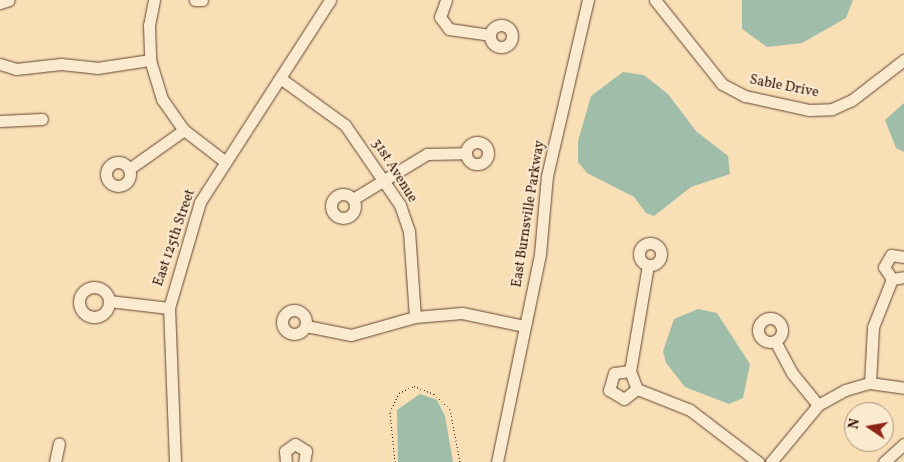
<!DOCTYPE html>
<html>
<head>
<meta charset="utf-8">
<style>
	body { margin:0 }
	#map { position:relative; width:904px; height:462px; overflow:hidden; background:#f8dfb6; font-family:Vollkorn,serif }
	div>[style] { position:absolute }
	.water>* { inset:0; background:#9fbda9 }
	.path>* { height:1px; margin-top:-0.5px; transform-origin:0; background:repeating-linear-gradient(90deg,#341205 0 1px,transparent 0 3.5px) }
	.roads { filter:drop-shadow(0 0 1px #654531) drop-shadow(0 0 1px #654531) }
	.minor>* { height:11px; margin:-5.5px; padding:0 5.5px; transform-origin:5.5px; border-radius:5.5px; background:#faead0 }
	.minor>.ring { margin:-5.5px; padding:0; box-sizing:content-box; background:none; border:11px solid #faead0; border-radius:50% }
	span { translate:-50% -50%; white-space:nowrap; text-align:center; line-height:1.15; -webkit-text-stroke:4px #faead0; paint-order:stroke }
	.street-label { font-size:14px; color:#341205 }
	.north { position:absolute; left:844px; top:402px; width:50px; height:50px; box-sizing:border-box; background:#faead0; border:1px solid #ab947f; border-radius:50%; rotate:282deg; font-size:14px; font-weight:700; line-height:20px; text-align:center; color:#341205 }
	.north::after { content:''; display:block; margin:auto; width:18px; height:22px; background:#8f2418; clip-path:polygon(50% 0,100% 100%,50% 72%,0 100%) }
</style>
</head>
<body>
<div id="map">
	<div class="water">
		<i style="clip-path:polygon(742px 0,853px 0,846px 18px,802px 43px,767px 47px,742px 29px)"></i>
		<i style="clip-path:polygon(623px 72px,644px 75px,668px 94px,696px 131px,728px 156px,730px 174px,691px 187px,654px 216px,646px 213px,634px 197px,587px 173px,578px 162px,578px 141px,591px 96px)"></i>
		<i style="clip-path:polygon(904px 103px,904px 152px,896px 148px,885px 120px)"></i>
		<i style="clip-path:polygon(698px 309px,717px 313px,750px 364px,743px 398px,729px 404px,685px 387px,666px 363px,663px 351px,674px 319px)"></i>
		<i style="clip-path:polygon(420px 394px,437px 400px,445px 416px,453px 462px,398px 462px,397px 410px)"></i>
	</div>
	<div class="path">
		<i style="left:395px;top:462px;width:50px;rotate:-95.7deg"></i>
		<i style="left:390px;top:412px;width:21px;rotate:-65deg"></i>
		<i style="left:399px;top:393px;width:17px;rotate:-25deg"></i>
		<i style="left:414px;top:386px;width:22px;rotate:22deg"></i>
		<i style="left:434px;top:394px;width:22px;rotate:43deg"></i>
		<i style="left:450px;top:409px;width:54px;rotate:79.3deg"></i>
	</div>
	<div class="roads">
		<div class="minor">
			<i style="left:154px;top:0;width:25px;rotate:101deg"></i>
			<i style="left:149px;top:25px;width:35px;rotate:88deg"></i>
			<i style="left:150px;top:60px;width:41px;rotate:72.9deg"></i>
			<i style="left:162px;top:99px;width:38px;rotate:55deg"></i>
			<i style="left:184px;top:130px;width:49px;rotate:37.6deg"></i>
			<i style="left:195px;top:0;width:7px"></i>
			<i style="left:446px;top:0;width:18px;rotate:109deg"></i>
			<i style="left:440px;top:17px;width:15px;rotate:53deg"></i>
			<i style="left:449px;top:29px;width:41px;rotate:8.3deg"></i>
			<i style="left:655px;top:0;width:107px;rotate:51.4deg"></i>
			<i style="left:722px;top:84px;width:26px;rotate:28deg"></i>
			<i style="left:745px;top:96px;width:66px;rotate:12.3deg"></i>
			<i style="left:809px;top:110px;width:23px;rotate:-2deg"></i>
			<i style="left:832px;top:109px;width:22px;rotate:-24deg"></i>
			<i style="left:852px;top:100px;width:66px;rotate:-37.6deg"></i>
			<i style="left:0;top:3px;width:9px;rotate:-18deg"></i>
			<i class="ring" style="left:490px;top:25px;width:11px;height:11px"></i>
			<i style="left:0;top:64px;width:17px;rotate:17deg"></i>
			<i style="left:16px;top:69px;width:45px;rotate:-6.3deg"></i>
			<i style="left:61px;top:64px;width:36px;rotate:6deg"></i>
			<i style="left:97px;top:68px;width:54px;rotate:-8.6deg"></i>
			<i style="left:280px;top:78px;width:80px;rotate:35.9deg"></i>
			<i style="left:345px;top:125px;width:97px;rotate:55.5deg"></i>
			<i style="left:400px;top:205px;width:28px;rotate:71deg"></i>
			<i style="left:409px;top:231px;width:86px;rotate:86deg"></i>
			<i style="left:0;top:121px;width:42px;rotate:-2.7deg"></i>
			<i class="ring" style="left:466px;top:142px;width:11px;height:11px"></i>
			<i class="ring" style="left:106px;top:162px;width:13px;height:13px"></i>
			<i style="left:129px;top:169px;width:67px;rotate:-35.3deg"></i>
			<i class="ring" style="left:331px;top:194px;width:13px;height:13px"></i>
			<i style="left:353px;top:199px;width:87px;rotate:-31.3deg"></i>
			<i style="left:427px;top:154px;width:39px;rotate:-1deg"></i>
			<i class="ring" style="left:639px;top:243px;width:11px;height:11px"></i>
			<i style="left:904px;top:257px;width:13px;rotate:-171deg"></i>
			<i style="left:891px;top:255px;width:14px;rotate:120deg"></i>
			<i style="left:884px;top:267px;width:14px;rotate:56deg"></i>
			<i style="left:892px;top:279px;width:12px;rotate:-9deg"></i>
			<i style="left:648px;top:265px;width:108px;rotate:99.6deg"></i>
			<i style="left:630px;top:371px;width:19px;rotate:69deg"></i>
			<i style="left:637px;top:389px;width:57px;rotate:21.6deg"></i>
			<i style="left:690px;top:410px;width:86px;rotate:37.4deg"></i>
			<i class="ring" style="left:79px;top:287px;width:19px;height:19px"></i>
			<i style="left:109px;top:301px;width:60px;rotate:6.7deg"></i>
			<i class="ring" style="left:282px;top:310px;width:13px;height:13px"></i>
			<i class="ring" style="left:758px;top:318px;width:13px;height:13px"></i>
			<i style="left:306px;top:326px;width:46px;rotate:11.3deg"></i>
			<i style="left:351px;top:335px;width:66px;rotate:-15.7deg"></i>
			<i style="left:415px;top:317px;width:47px;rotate:-4.9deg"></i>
			<i style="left:462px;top:313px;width:63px;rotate:11.8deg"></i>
			<i style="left:775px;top:341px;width:36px;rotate:62deg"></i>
			<i style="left:792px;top:373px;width:41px;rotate:50.9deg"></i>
			<i style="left:630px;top:371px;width:16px;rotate:173deg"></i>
			<i style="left:614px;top:373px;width:18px;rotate:106deg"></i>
			<i style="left:609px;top:390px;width:17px;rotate:31deg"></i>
			<i style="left:624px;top:399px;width:16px;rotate:-38deg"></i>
			<i style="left:870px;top:383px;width:56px;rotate:-86.9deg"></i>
			<i style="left:873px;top:327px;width:52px;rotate:-68.4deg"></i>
			<i style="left:55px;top:462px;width:19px;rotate:-78deg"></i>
			<i style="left:175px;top:462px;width:154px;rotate:-92.2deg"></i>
			<i style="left:169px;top:308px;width:110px;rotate:-73.7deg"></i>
			<i style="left:200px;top:202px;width:240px;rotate:-57.2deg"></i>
			<i style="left:286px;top:462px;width:11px;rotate:-95deg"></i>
			<i style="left:285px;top:451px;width:12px;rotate:-35deg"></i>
			<i style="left:295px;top:444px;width:13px;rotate:32deg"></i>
			<i style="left:306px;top:451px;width:11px;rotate:100deg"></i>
			<i style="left:497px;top:462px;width:212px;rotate:-78.3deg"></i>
			<i style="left:540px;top:254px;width:78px;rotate:-84.9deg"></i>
			<i style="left:547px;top:176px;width:181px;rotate:-76.9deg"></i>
			<i style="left:771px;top:462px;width:74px;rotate:-50.5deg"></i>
			<i style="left:818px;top:405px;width:31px;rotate:-29deg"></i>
			<i style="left:845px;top:390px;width:26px;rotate:-16deg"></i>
			<i style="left:870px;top:383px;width:34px;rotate:8deg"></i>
			<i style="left:884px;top:462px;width:27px;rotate:-42deg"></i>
		</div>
	</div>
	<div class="street-label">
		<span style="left:784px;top:87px;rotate:11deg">Sable Drive</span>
		<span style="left:394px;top:171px;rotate:58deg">31st Avenue</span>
		<span style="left:529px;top:214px;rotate:-81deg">East Burnsville Parkway</span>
		<span style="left:175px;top:238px;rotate:-71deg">East 125th Street</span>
	</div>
	<div class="north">N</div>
</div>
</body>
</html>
